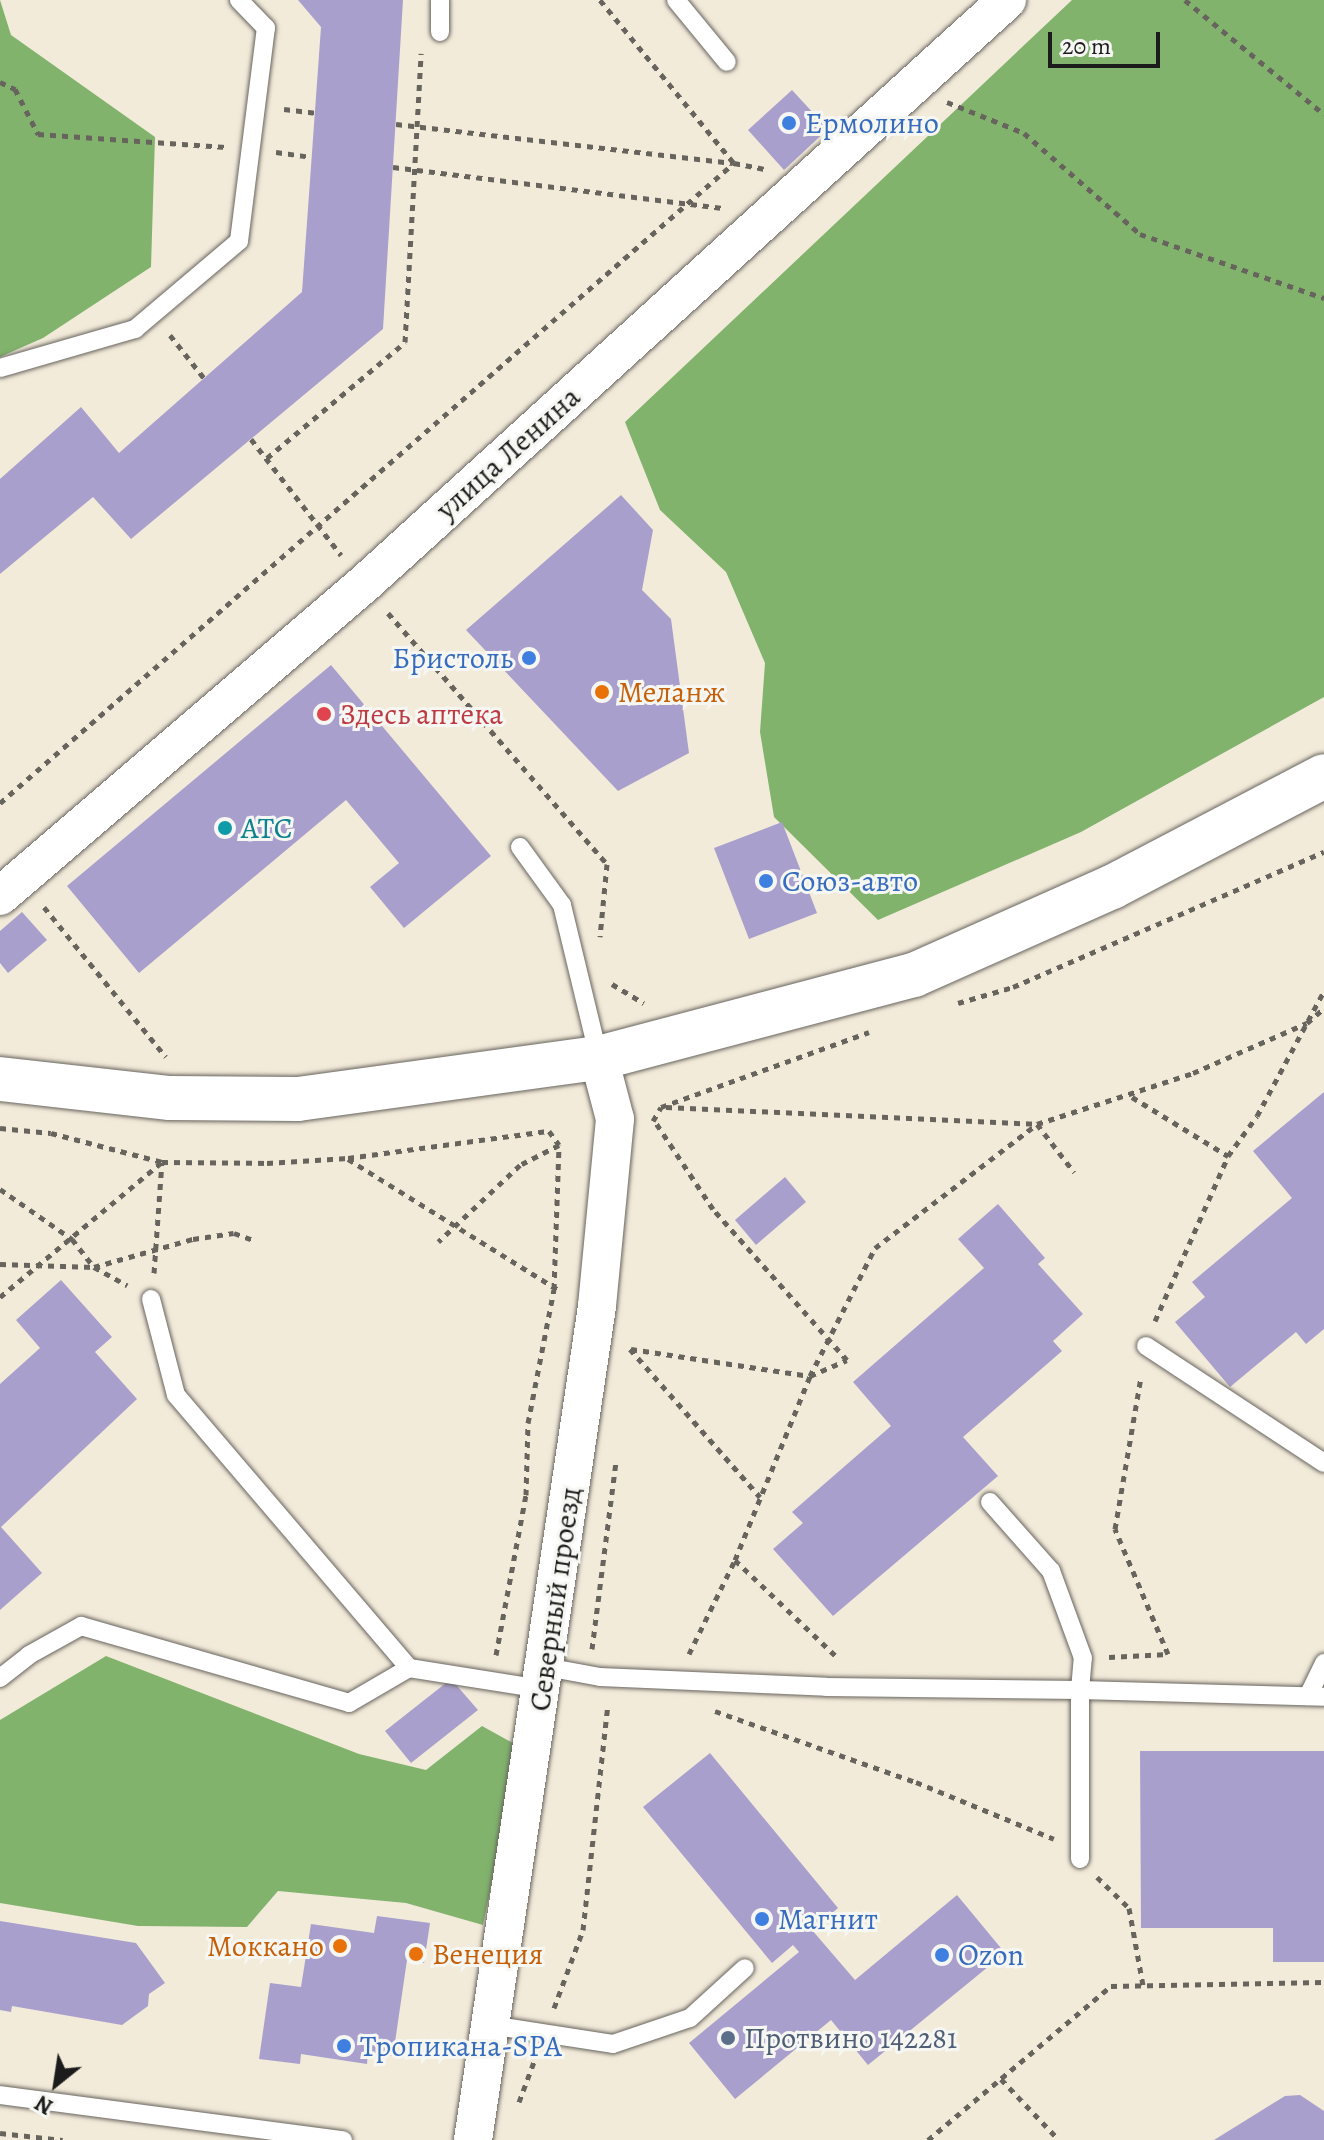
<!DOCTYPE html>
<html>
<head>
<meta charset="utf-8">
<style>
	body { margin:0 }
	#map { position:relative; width:1324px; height:2140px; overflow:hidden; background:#f3ebda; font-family:Alegreya,serif }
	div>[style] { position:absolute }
	.forest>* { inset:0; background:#81b36d }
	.building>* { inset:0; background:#a99fcc }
	.path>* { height:5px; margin-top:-2.5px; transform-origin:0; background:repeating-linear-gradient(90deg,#67645e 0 6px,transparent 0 12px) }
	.roads { filter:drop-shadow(0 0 2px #67645e) drop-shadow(0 0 2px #67645e) }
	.lane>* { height:18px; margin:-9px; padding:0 9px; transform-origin:9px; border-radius:9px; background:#fff }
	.street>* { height:38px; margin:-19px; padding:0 19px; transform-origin:19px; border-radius:19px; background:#fff }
	.secondary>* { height:44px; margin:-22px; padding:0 22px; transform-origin:22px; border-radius:22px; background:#fff }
	.dots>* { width:22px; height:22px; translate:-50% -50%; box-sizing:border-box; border:4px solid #f6f6f2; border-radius:50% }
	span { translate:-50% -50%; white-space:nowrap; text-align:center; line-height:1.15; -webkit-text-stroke:6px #f6f6f2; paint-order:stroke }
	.shop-label { font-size:30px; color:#366cbe }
	.left { translate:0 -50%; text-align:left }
	.right { translate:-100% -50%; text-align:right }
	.street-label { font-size:30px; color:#1c1c1c }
	.food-label { font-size:30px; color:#c56008 }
	.health-label { font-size:30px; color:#be3a42 }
	.culture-label { font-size:30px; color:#0d838f }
	.service-label { font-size:30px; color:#4e5e75 }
	.north { position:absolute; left:16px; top:2044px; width:80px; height:80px; -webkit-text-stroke:6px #f6f6f2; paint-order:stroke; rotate:210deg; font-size:22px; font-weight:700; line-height:32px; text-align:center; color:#1c1c1c }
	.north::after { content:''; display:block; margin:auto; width:28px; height:36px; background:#1c1c1c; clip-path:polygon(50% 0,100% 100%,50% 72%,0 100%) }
	.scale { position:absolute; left:1048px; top:32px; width:112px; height:36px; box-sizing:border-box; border:4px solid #1c1c1c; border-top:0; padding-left:10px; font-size:24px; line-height:28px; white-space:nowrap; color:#1c1c1c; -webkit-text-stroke:6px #f6f6f2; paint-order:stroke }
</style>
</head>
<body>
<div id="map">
	<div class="forest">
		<i style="clip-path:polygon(0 0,11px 35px,155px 137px,151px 267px,43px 338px,0 357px)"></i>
		<i style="clip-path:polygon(1072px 0,1324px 0,1324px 697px,1081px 832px,878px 920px,774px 817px,760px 732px,765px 663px,726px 572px,660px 510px,625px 422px)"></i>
		<i style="clip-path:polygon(106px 1656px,359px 1754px,426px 1770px,482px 1726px,520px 1747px,483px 1925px,406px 1903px,278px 1891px,247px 1927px,138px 1926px,0 1903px,0 1720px)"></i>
	</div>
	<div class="building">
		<i style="clip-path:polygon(298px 0,403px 0,383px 329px,131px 539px,93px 497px,0 574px,0 479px,81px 407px,119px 453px,302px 292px,321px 27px)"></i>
		<i style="clip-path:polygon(792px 90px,828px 129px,784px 170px,748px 130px)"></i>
		<i style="clip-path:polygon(621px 495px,653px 530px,642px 590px,671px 619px,689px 753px,618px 791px,466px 630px)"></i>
		<i style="clip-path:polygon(331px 665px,491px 856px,404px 928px,370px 887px,399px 863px,346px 800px,139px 973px,67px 886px)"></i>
		<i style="clip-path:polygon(782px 822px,817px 913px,749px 939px,714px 848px)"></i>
		<i style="clip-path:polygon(22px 912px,47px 940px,8px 973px,0 963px,0 931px)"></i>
		<i style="clip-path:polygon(1324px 1092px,1324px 1329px,1306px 1344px,1296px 1332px,1230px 1387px,1175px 1322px,1205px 1297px,1192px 1282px,1292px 1198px,1253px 1151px)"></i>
		<i style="clip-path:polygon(785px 1177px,806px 1202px,756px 1245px,735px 1220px)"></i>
		<i style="clip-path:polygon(998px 1204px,1045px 1258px,1038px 1264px,1083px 1314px,1053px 1341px,1062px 1351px,963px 1437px,998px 1476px,833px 1616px,773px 1549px,803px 1523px,792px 1512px,891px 1426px,853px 1382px,984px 1268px,958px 1239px)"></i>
		<i style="clip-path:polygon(61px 1280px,112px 1337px,95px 1352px,137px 1399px,1px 1527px,42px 1573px,0 1610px,0 1384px,40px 1348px,16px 1320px)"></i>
		<i style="clip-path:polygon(451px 1679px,478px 1710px,411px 1763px,385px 1731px)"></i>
		<i style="clip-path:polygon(1140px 1751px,1324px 1751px,1324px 1962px,1273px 1962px,1273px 1928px,1141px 1928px)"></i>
		<i style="clip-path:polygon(710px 1753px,838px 1908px,812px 1930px,855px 1980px,957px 1895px,1005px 1953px,868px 2065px,831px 2020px,735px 2099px,689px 2043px,799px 1952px,793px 1945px,772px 1963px,643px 1807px)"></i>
		<i style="clip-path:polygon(377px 1916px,430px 1923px,424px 1963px,407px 1960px,393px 2056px,368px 2052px,367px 2064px,301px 2054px,300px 2064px,259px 2059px,270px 1983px,301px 1987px,311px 1924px,374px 1933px)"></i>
		<i style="clip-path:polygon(0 1921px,136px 1943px,165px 1983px,149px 1994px,148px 2006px,122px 2025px,12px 2006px,11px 2012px,0 2010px)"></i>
		<i style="clip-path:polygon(1300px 2095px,1324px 2111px,1324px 2140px,1214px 2140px,1285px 2096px)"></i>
	</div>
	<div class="path">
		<i style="left:600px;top:0;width:211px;rotate:50.6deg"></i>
		<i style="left:734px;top:163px;width:32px;rotate:11deg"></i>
		<i style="left:1185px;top:0;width:180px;rotate:39.4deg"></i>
		<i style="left:0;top:82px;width:17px;rotate:25deg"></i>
		<i style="left:15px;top:89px;width:51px;rotate:62.9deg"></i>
		<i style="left:38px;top:134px;width:188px;rotate:4deg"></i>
		<i style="left:947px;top:102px;width:83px;rotate:21.9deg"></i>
		<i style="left:1024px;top:133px;width:154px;rotate:41deg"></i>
		<i style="left:1140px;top:234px;width:195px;rotate:19.2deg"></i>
		<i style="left:284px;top:109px;width:31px;rotate:7deg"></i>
		<i style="left:396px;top:124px;width:339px;rotate:6.6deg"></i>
		<i style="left:276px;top:152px;width:35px;rotate:8deg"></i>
		<i style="left:393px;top:167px;width:334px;rotate:7.1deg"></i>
		<i style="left:170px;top:335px;width:55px;rotate:51.7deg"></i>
		<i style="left:251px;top:439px;width:147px;rotate:52.2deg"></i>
		<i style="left:267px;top:458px;width:180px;rotate:-40deg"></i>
		<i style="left:405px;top:342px;width:289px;rotate:-86.8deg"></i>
		<i style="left:388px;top:613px;width:333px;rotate:48.9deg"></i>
		<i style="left:607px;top:864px;width:73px;rotate:95.5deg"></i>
		<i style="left:0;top:803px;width:974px;rotate:-41.09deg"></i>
		<i style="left:44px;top:907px;width:193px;rotate:50.9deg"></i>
		<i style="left:612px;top:984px;width:37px;rotate:31deg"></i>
		<i style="left:958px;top:1003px;width:57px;rotate:-16.2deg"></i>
		<i style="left:1013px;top:987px;width:339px;rotate:-23.5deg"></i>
		<i style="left:1132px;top:1097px;width:113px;rotate:31.6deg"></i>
		<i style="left:666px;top:1107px;width:371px;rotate:2.6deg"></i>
		<i style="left:1037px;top:1124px;width:61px;rotate:52.4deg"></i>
		<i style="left:653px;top:1121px;width:16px;rotate:-60deg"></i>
		<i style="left:661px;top:1107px;width:221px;rotate:-19.8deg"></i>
		<i style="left:0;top:1128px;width:51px;rotate:5.6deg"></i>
		<i style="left:51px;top:1133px;width:115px;rotate:14.6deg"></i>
		<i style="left:162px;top:1162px;width:105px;rotate:0.5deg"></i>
		<i style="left:267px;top:1163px;width:81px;rotate:-3.5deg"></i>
		<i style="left:348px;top:1158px;width:203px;rotate:-7.7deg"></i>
		<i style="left:549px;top:1131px;width:17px;rotate:54deg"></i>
		<i style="left:559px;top:1145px;width:44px;rotate:152.9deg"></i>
		<i style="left:520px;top:1165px;width:112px;rotate:136.8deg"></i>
		<i style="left:348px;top:1159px;width:250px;rotate:31.9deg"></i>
		<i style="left:0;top:1189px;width:88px;rotate:34.8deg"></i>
		<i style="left:72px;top:1239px;width:36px;rotate:52deg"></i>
		<i style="left:94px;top:1267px;width:38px;rotate:29deg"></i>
		<i style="left:0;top:1264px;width:94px;rotate:1.8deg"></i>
		<i style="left:94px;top:1267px;width:103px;rotate:-15.8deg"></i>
		<i style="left:193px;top:1239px;width:41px;rotate:-8.3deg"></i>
		<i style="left:234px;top:1233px;width:20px;rotate:20deg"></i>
		<i style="left:154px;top:1273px;width:111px;rotate:-85.9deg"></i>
		<i style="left:0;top:1297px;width:211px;rotate:-39.8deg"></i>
		<i style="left:1155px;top:1321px;width:180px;rotate:-66.1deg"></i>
		<i style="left:1228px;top:1156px;width:49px;rotate:-54.1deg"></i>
		<i style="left:1257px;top:1116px;width:142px;rotate:-61.8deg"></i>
		<i style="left:630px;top:1349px;width:197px;rotate:48.7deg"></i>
		<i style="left:631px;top:1349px;width:181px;rotate:8.6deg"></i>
		<i style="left:810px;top:1376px;width:40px;rotate:-23.4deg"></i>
		<i style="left:847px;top:1360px;width:202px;rotate:-131.6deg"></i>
		<i style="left:713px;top:1209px;width:107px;rotate:-123.5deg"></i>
		<i style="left:735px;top:1560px;width:142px;rotate:43.6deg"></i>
		<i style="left:592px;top:1649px;width:190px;rotate:-82.7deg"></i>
		<i style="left:689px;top:1654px;width:105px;rotate:-63.9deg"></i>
		<i style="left:735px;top:1560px;width:199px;rotate:-67.8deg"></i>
		<i style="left:810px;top:1376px;width:144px;rotate:-63.1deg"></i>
		<i style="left:875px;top:1248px;width:204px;rotate:-37.4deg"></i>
		<i style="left:1037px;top:1124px;width:164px;rotate:-18.1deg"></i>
		<i style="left:1193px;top:1073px;width:124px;rotate:-23.7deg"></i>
		<i style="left:1307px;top:1023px;width:23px;rotate:-41deg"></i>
		<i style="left:496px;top:1655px;width:163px;rotate:-79.4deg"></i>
		<i style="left:526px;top:1495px;width:72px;rotate:-88.4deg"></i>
		<i style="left:528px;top:1423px;width:136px;rotate:-79deg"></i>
		<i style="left:554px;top:1289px;width:144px;rotate:-88deg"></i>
		<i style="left:1109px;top:1657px;width:59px;rotate:-2.9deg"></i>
		<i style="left:1168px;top:1654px;width:136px;rotate:-113deg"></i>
		<i style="left:1115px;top:1529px;width:154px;rotate:-80.3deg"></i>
		<i style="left:715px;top:1711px;width:213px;rotate:19.5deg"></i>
		<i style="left:916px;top:1782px;width:149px;rotate:22.4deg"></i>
		<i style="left:1097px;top:1877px;width:45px;rotate:44.1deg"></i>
		<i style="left:1129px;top:1908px;width:78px;rotate:79.7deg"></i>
		<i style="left:554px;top:2008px;width:83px;rotate:-69.6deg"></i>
		<i style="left:583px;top:1930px;width:226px;rotate:-83.7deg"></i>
		<i style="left:1001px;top:2079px;width:84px;rotate:46.4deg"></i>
		<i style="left:519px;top:2102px;width:46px;rotate:-69.6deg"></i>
		<i style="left:0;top:2133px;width:63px;rotate:6.3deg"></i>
		<i style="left:928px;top:2140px;width:239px;rotate:-40.1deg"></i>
		<i style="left:1111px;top:1986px;width:213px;rotate:-1.1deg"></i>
	</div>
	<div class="roads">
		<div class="lane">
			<i style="left:676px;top:0;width:80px;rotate:50.6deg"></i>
			<i style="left:440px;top:32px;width:32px;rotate:-90deg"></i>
			<i style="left:0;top:368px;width:141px;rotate:-16.1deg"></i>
			<i style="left:135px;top:329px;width:136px;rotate:-40.2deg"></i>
			<i style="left:239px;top:241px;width:215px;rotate:-82.8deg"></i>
			<i style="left:266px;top:28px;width:39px;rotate:-134deg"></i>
			<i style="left:520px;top:847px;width:72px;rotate:54.1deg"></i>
			<i style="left:562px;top:905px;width:157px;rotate:76.4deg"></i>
			<i style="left:151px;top:1299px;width:99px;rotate:75.4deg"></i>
			<i style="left:176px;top:1395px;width:359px;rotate:49.5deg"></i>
			<i style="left:409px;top:1668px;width:135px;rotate:9deg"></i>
			<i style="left:1146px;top:1346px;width:213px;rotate:33.3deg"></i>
			<i style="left:546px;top:1667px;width:55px;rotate:10.5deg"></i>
			<i style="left:600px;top:1677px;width:226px;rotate:2.5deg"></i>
			<i style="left:826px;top:1687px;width:254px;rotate:0.7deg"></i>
			<i style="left:1080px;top:1690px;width:32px;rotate:-85deg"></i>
			<i style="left:1083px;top:1658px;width:93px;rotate:-110.2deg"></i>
			<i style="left:1051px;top:1571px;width:92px;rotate:-131.5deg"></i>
			<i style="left:0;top:1678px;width:37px;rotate:-38deg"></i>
			<i style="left:29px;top:1655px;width:60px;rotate:-29.1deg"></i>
			<i style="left:81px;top:1626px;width:279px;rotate:16deg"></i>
			<i style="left:349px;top:1703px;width:69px;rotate:-30.3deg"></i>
			<i style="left:1308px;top:1696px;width:37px;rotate:-64deg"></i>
			<i style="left:1080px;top:1859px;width:169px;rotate:-90deg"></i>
			<i style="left:1080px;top:1690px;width:244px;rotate:1.6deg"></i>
			<i style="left:490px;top:2025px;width:124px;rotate:8.8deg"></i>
			<i style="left:613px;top:2044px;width:81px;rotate:-18.7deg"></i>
			<i style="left:690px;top:2018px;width:74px;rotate:-42.3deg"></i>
			<i style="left:0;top:2095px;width:346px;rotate:7.5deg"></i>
		</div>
		<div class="street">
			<i style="left:0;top:896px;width:478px;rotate:-40.6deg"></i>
			<i style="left:363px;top:585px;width:870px;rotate:-42.25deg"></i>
			<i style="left:473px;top:2140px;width:843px;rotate:-81.54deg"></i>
			<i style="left:597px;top:1306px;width:188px;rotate:-84.5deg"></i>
			<i style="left:615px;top:1119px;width:63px;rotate:-104.7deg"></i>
		</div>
		<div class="secondary">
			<i style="left:0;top:1079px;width:171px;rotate:6.4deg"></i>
			<i style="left:170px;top:1098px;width:128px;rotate:0.4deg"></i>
			<i style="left:298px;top:1099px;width:304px;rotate:-7.8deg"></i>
			<i style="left:599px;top:1058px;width:326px;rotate:-14.8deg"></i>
			<i style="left:914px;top:975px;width:217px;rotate:-24deg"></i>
			<i style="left:1112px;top:887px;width:239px;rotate:-27.6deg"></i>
		</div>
	</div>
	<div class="dots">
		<i style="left:789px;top:123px;background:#3f7fe0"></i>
		<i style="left:529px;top:658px;background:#3f7fe0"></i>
		<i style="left:602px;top:692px;background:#e8710a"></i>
		<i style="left:324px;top:714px;background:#e0444e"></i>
		<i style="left:225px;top:828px;background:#0f9aa8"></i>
		<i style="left:766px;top:881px;background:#3f7fe0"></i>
		<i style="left:762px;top:1919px;background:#3f7fe0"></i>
		<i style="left:340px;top:1946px;background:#e8710a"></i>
		<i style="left:416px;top:1954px;background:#e8710a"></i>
		<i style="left:942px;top:1955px;background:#3f7fe0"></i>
		<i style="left:728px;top:2038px;background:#5c6f8a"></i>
		<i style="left:344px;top:2046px;background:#3f7fe0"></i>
	</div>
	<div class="shop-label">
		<span class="left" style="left:805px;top:123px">Ермолино</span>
		<span class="right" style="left:513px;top:658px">Бристоль</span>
		<span class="left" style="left:782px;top:881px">Союз-авто</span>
		<span class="left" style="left:778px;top:1919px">Магнит</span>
		<span class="left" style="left:958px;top:1955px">Ozon</span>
		<span class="left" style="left:360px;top:2046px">Тропикана-SPA</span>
	</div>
	<div class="street-label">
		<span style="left:508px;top:453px;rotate:-42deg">улица Ленина</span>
		<span style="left:555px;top:1599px;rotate:-82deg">Северный проезд</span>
	</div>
	<div class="food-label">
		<span class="left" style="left:618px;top:692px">Меланж</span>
		<span class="right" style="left:324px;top:1946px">Моккано</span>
		<span class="left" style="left:432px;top:1954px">Венеция</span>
	</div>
	<div class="health-label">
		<span class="left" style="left:340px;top:714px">Здесь аптека</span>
	</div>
	<div class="culture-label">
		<span class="left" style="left:241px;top:828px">АТС</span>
	</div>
	<div class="service-label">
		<span class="left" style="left:744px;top:2038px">Протвино 142281</span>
	</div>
	<div class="north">N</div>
	<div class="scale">20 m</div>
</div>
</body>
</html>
